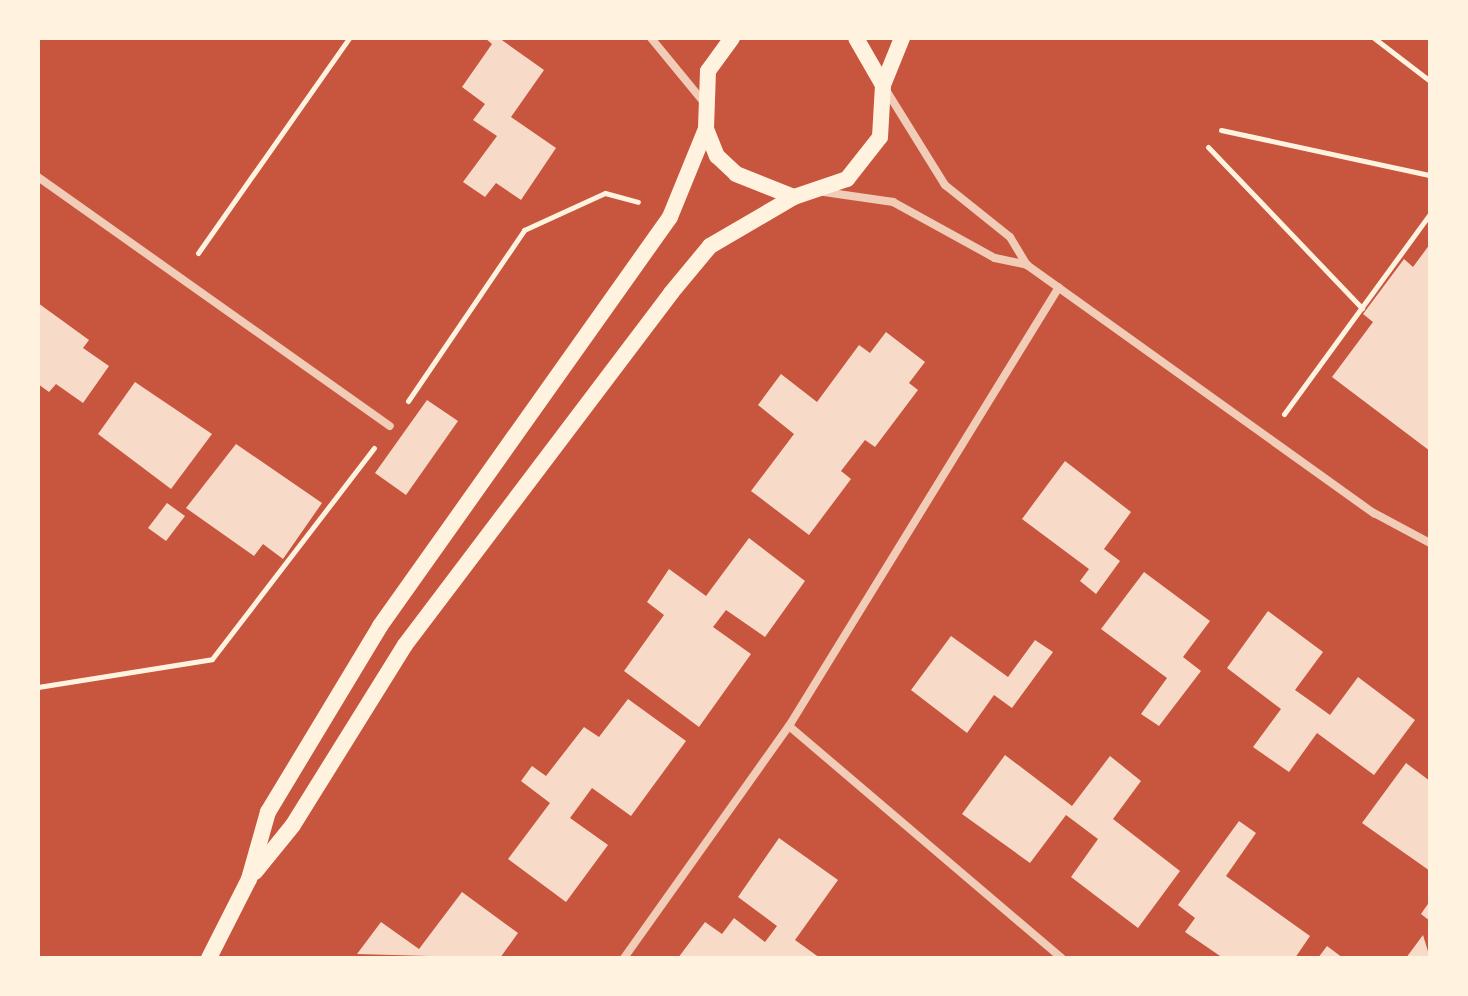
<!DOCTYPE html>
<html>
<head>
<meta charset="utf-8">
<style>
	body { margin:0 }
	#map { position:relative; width:1468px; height:996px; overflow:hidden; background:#c8553d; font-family:"Exo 2",sans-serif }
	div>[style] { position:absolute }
	.building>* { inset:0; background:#f7dbc8 }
	.path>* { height:5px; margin:-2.5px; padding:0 2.5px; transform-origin:2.5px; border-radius:2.5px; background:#fff3e0 }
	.minor>* { height:8px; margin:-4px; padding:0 4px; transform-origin:4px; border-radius:4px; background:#f1ccb7 }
	.secondary>* { height:16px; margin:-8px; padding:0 8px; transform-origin:8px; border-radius:8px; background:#fff3e0 }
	span { translate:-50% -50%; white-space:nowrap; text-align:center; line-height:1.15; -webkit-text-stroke:8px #fff3e0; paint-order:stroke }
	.frame { position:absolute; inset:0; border:40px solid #fff3e0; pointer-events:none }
</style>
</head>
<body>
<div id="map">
	<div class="building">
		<i style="clip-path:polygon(485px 38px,499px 38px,544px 70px,511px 117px,556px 148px,521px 200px,496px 183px,485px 197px,463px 182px,497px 136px,473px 120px,485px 104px,462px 87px,492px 44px)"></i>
		<i style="clip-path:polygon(1430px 244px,1430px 451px,1332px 377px,1373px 322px,1363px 314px,1404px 259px,1413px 267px)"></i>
		<i style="clip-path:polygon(38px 303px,89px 340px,83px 348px,109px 366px,83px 403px,56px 384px,49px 392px,38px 384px)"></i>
		<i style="clip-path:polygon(886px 332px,925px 362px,909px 383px,918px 390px,875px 447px,865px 440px,841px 471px,851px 479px,809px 535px,751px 491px,794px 434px,758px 405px,781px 374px,817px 402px,859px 345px,870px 353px)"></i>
		<i style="clip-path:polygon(135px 382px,212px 434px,171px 489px,98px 434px)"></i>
		<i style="clip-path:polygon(427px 400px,458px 421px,406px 495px,375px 473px)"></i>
		<i style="clip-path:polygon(236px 444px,322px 503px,283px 559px,263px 544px,254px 556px,186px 508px)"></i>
		<i style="clip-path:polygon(1065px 461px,1131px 512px,1104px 549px,1120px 561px,1096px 594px,1080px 581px,1089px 569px,1022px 519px)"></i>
		<i style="clip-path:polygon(167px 503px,185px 516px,166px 541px,148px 528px)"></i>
		<i style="clip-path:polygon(749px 538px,805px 581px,765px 637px,726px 610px,713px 627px,751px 654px,699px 727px,624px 671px,664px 615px,647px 602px,669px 569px,706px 596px)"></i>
		<i style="clip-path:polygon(1144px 572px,1210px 621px,1183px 657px,1201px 671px,1159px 726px,1141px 714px,1167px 678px,1101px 629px)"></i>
		<i style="clip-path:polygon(1268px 611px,1323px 652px,1295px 690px,1312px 702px,1330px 715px,1358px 677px,1415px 720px,1374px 775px,1317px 733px,1289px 772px,1253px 747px,1281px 709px,1227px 668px)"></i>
		<i style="clip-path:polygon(951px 636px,1008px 677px,1035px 640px,1053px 652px,1012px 708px,994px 695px,967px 733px,911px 690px)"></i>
		<i style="clip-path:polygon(628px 699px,686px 741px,631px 816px,592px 788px,570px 818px,608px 845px,566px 902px,508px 859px,550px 803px,521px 781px,532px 766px,546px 776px,584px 727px,599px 737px)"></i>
		<i style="clip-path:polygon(1005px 755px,1072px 806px,1110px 756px,1141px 781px,1113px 819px,1180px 871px,1138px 928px,1071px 877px,1098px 839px,1066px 815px,1030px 863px,962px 814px)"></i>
		<i style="clip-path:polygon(1406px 763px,1430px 781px,1430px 871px,1362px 823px)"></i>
		<i style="clip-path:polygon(1239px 821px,1256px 833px,1226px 876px,1310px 936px,1295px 958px,1223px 958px,1185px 932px,1195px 918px,1178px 905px)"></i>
		<i style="clip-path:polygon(779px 838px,838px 880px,795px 940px,820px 958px,678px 958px,705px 922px,722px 934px,734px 918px,765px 942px,777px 926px,738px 897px)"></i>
		<i style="clip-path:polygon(462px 892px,518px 933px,500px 958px,357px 954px,381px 922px,419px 949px)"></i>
		<i style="clip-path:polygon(1430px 901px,1430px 921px,1421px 914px)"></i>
		<i style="clip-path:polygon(1423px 935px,1430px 958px,1406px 958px)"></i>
		<i style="clip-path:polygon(1327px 946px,1343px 958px,1318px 958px)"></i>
	</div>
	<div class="path">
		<i style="left:1374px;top:38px;width:71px;rotate:37.5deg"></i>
		<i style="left:1221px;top:130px;width:214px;rotate:12.2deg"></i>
		<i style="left:1208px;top:147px;width:223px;rotate:46.3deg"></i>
		<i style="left:198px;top:253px;width:263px;rotate:-54.9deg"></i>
		<i style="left:408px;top:401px;width:207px;rotate:-55.8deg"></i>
		<i style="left:524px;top:230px;width:89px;rotate:-24.6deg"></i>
		<i style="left:605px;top:193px;width:34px;rotate:15deg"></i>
		<i style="left:1284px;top:414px;width:248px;rotate:-53.9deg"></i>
		<i style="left:38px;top:687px;width:176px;rotate:-9.1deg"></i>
		<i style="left:212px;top:659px;width:266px;rotate:-52.5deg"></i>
	</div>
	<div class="minor">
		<i style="left:651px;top:38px;width:80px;rotate:50.6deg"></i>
		<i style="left:886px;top:90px;width:112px;rotate:58.2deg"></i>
		<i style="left:945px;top:185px;width:83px;rotate:38.7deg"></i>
		<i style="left:1010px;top:237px;width:33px;rotate:59deg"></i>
		<i style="left:38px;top:177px;width:431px;rotate:35.3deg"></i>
		<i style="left:824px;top:192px;width:70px;rotate:8.2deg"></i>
		<i style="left:893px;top:202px;width:116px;rotate:28.8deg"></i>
		<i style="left:995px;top:258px;width:33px;rotate:12deg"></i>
		<i style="left:1027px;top:265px;width:427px;rotate:35.6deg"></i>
		<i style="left:1374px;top:513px;width:64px;rotate:28.2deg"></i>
		<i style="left:789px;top:726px;width:358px;rotate:40.4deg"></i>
		<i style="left:624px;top:958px;width:285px;rotate:-54.6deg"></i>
		<i style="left:789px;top:726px;width:515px;rotate:-58.41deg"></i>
	</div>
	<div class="secondary">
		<i style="left:732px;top:38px;width:41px;rotate:126deg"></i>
		<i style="left:708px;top:71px;width:58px;rotate:92deg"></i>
		<i style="left:706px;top:129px;width:29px;rotate:68deg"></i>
		<i style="left:717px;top:156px;width:26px;rotate:43deg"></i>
		<i style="left:736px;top:174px;width:62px;rotate:21.6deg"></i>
		<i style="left:794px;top:197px;width:56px;rotate:-18.8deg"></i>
		<i style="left:847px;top:179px;width:53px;rotate:-51.8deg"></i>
		<i style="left:880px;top:137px;width:52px;rotate:-86.7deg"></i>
		<i style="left:883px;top:85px;width:54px;rotate:-119.9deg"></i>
		<i style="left:883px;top:85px;width:51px;rotate:-68deg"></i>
		<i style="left:255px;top:872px;width:60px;rotate:-51deg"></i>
		<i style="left:293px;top:825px;width:212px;rotate:-58.1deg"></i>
		<i style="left:405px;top:645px;width:441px;rotate:-52.9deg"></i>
		<i style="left:671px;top:293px;width:61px;rotate:-50.3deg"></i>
		<i style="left:710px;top:246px;width:97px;rotate:-30.3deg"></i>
		<i style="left:209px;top:958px;width:89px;rotate:-63.1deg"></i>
		<i style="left:249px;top:879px;width:70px;rotate:-74.2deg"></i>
		<i style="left:268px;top:812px;width:217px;rotate:-58.9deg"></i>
		<i style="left:380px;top:626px;width:501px;rotate:-54.66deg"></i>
		<i style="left:670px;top:217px;width:95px;rotate:-67.8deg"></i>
	</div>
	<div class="frame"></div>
</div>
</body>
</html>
